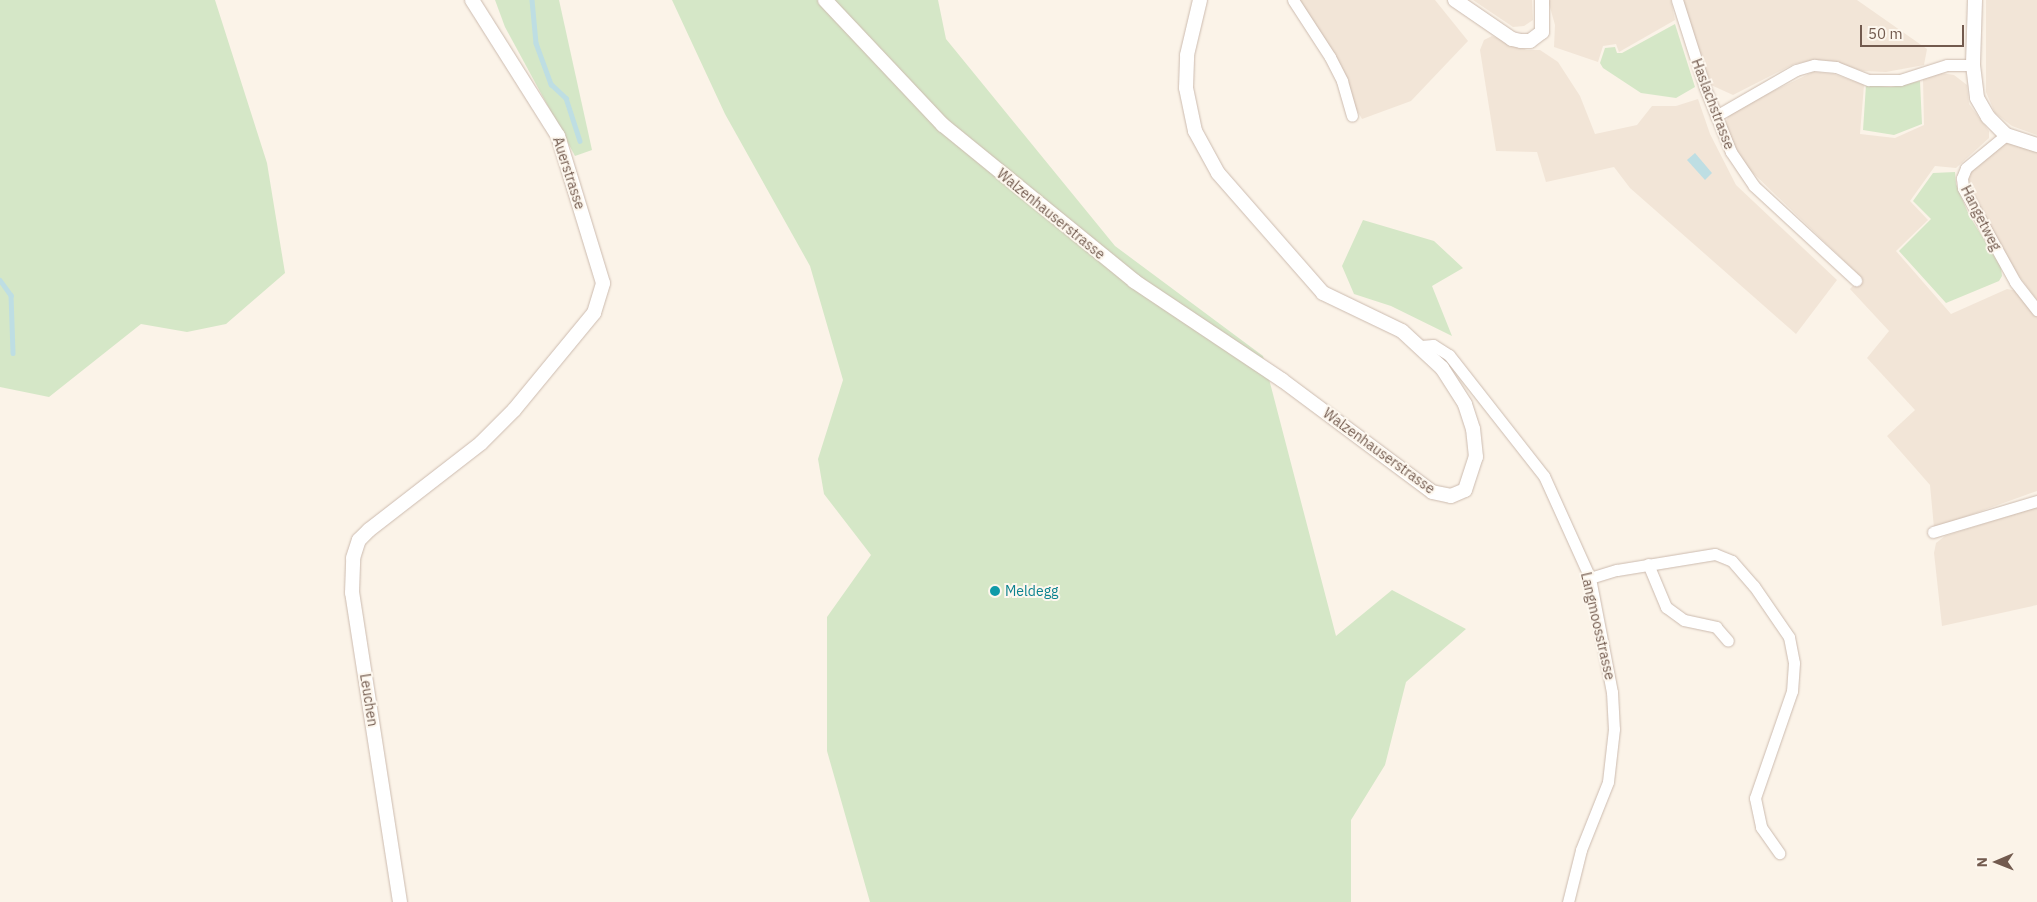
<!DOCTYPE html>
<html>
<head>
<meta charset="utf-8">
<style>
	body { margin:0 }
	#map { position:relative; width:2037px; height:902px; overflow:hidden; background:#fbf3e8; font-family:"IBM Plex Sans",sans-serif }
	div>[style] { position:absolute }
	.residential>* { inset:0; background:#f2e5d7 }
	.green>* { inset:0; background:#d5e7c7 }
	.water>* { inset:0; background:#bedee3 }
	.stream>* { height:4.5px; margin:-2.25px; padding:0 2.25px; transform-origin:2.25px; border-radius:2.25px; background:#bedee3 }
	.roads { filter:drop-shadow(0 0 1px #ccbbaf) drop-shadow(0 0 1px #ccbbaf) }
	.minor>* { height:11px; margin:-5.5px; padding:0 5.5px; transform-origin:5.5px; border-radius:5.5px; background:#fff }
	.tertiary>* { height:14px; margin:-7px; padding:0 7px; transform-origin:7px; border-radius:7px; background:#fff }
	.dots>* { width:14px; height:14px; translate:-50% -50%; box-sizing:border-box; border:2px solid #fdf7ee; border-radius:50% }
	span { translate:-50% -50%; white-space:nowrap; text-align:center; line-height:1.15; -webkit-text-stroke:4px #fdf7ee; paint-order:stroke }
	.street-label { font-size:14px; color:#725a4e }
	.culture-label { font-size:14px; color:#0d838f }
	.left { translate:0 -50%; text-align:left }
	.north { position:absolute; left:1972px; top:837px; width:50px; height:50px; -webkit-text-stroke:4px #fdf7ee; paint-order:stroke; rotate:269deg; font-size:14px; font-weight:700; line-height:20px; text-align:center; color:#725a4e }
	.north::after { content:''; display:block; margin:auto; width:18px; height:22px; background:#725a4e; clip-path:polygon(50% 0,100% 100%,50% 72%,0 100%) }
	.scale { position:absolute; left:1860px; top:25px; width:104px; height:22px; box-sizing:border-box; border:2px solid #725a4e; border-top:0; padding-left:6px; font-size:15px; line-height:18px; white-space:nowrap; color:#725a4e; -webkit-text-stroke:4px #fdf7ee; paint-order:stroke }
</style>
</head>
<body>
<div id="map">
	<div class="residential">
		<i style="clip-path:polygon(1294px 0,1435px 0,1468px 41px,1411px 101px,1362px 119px)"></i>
		<i style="clip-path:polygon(1473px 0,1532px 0,1533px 20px,1524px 26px,1513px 27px)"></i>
		<i style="clip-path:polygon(1548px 0,1671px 0,1675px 20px,1619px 52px,1616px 44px,1603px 46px,1598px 62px,1554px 47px,1555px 25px)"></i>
		<i style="clip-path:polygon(1682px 0,1857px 0,1927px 49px,1924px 65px,1886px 72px,1863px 71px,1831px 61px,1815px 60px,1794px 64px,1733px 95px,1711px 85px)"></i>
		<i style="clip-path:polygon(1986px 0,2037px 0,2037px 135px,2012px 126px,1995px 113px,1986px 92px)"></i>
		<i style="clip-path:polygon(1492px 36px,1527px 50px,1540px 50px,1558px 62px,1580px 96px,1595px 134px,1637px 125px,1652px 106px,1676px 106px,1698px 99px,1710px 134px,1736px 185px,1837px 280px,1796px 334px,1630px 188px,1614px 167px,1546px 182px,1537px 152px,1496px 151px,1480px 50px,1484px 40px)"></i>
		<i style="clip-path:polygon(1813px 72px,1834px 74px,1864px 85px,1860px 134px,1895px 138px,1924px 125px,1923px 79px,1941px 73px,1954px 75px,1967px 85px,1969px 104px,1989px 131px,1989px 138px,1956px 168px,1935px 166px,1910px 201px,1928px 220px,1896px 251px,1951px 314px,2007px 289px,2018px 291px,2037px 316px,2037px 491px,1934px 528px,1930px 485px,1887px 436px,1915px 410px,1867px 358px,1889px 331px,1850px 289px,1861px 277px,1749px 169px,1730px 139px,1725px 123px,1731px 111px)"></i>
		<i style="clip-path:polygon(2006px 143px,2037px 147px,2037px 300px,2016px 272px,1970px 189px,1967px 177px,1969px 170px)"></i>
		<i style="clip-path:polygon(2037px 507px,2037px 605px,1942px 626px,1934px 553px,1936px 543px,1945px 536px)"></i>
	</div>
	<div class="green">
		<i style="clip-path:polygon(0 0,215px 0,267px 163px,285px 273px,226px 324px,187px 332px,141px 324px,49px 397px,0 387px)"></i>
		<i style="clip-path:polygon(495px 0,559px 0,592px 150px,575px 156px,505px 27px)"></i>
		<i style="clip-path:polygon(672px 0,938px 0,946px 39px,1115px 246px,1263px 356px,1336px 636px,1392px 590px,1466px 629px,1406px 682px,1385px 765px,1351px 820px,1351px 902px,870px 902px,827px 751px,827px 617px,871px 555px,824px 494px,818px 459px,843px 380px,810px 266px,725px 114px)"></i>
		<i style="clip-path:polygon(1675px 24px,1695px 87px,1676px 98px,1641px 93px,1603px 68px,1600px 63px,1605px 48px,1615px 47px,1617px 53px,1622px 53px)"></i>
		<i style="clip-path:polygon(1920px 81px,1922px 124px,1894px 135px,1863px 130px,1866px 85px,1891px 87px)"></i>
		<i style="clip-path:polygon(1955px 172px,1956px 184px,1969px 215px,2001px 267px,2002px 276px,1999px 281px,1946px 303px,1899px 251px,1931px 219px,1913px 201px,1933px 173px)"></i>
		<i style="clip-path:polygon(1363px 220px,1434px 241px,1463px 268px,1432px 286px,1452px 336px,1391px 306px,1354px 294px,1342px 266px)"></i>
	</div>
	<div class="water">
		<i style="clip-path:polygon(1695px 153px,1712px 173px,1705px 180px,1687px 160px)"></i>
	</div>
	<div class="stream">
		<i style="left:532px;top:0;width:43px;rotate:84.7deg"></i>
		<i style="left:536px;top:43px;width:44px;rotate:69.9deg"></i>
		<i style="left:551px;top:84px;width:21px;rotate:43deg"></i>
		<i style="left:566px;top:98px;width:45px;rotate:72deg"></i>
		<i style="left:0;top:280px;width:19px;rotate:54deg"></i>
		<i style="left:11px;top:295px;width:58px;rotate:88deg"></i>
	</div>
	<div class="roads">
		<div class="minor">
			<i style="left:1293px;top:0;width:68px;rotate:57deg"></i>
			<i style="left:1330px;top:57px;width:27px;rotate:63deg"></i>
			<i style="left:1342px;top:81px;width:36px;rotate:74deg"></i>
			<i style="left:1677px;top:0;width:92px;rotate:72.3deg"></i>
			<i style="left:1705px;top:88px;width:69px;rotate:67.9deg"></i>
			<i style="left:1731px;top:152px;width:41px;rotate:55.9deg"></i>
			<i style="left:1754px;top:186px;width:139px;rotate:42.7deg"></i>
			<i style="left:1716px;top:116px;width:92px;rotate:-29.9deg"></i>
			<i style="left:1796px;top:70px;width:19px;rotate:-16deg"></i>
			<i style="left:1814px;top:65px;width:22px;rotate:5deg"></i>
			<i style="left:1836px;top:67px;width:35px;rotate:22deg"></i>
			<i style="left:1869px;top:80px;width:31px"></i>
			<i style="left:1900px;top:80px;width:49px;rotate:-17.7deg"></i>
			<i style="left:1947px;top:65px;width:26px"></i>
			<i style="left:2006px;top:135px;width:52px;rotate:140.5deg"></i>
			<i style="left:1966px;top:168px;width:11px;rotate:112deg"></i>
			<i style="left:1962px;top:178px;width:10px;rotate:84deg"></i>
			<i style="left:1963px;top:188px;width:107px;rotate:61deg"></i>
			<i style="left:2015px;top:282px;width:36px;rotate:52deg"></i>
			<i style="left:1421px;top:346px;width:12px;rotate:-5deg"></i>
			<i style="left:1433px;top:345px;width:19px;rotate:32deg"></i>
			<i style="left:1449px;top:355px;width:154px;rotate:51.9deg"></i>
			<i style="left:1544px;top:476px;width:112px;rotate:65.7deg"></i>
			<i style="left:1590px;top:578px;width:116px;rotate:79.1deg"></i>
			<i style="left:1612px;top:692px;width:37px;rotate:87deg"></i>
			<i style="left:1614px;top:729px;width:53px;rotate:96.5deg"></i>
			<i style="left:1608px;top:782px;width:73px;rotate:111.7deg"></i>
			<i style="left:1581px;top:850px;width:54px;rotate:104deg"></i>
			<i style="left:1933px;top:532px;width:109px;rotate:-16.6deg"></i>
			<i style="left:1648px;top:564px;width:47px;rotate:67.3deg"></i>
			<i style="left:1666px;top:607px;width:22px;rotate:36deg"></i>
			<i style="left:1684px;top:620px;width:33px;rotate:12deg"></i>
			<i style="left:1716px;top:627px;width:18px;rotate:49deg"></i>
			<i style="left:1590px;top:578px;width:28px;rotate:-17deg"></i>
			<i style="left:1617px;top:570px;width:99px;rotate:-9.3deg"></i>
			<i style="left:1715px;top:554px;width:18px;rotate:22deg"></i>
			<i style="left:1732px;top:561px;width:33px;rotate:49deg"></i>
			<i style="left:1754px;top:586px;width:62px;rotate:55.5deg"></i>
			<i style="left:1789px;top:637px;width:26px;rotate:79deg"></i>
			<i style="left:1794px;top:663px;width:28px;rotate:94deg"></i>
			<i style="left:1792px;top:691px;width:113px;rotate:109.1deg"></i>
			<i style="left:1755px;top:798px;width:30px;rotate:78deg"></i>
			<i style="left:1761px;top:827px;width:32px;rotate:55deg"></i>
		</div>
		<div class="tertiary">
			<i style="left:825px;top:0;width:172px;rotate:46.7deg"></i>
			<i style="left:943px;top:125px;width:247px;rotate:39.2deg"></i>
			<i style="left:1134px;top:281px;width:178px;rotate:33.8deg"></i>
			<i style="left:1282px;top:380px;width:187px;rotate:36.7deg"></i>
			<i style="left:1432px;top:492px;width:19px;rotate:12deg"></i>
			<i style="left:1451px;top:496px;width:15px;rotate:-23deg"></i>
			<i style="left:1465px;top:490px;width:35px;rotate:-72deg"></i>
			<i style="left:1476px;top:457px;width:28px;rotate:-96deg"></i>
			<i style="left:1473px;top:429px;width:26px;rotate:-108deg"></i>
			<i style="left:1465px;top:404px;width:43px;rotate:-122.6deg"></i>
			<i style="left:1442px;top:368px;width:54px;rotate:-137.2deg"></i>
			<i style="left:1402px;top:331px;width:88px;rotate:-154.3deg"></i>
			<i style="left:1323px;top:293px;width:159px;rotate:-131.2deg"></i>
			<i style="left:1218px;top:173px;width:48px;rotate:-118.7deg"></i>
			<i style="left:1195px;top:131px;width:44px;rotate:-101.8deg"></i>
			<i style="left:1186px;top:88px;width:33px;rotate:-88deg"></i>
			<i style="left:1187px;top:55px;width:57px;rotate:-76.7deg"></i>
			<i style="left:1455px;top:0;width:69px;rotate:34.4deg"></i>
			<i style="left:1512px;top:39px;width:9px;rotate:13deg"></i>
			<i style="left:1521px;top:41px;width:9px"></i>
			<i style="left:1530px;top:41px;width:15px;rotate:-37deg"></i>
			<i style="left:1542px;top:32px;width:32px;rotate:-90deg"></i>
			<i style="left:1975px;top:0;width:65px;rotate:91.8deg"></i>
			<i style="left:1973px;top:65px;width:33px;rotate:83deg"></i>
			<i style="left:1977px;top:98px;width:22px;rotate:60deg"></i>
			<i style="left:1988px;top:117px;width:25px;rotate:45deg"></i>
			<i style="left:2006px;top:135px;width:33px;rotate:18deg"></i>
			<i style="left:400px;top:902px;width:313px;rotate:-98.8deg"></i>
			<i style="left:352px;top:593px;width:35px;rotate:-88deg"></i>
			<i style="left:353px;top:558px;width:19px;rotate:-72deg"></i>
			<i style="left:359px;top:540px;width:14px;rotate:-45deg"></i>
			<i style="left:369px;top:530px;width:142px;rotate:-37.8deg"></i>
			<i style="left:481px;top:443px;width:47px;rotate:-45deg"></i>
			<i style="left:514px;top:410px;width:126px;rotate:-50.5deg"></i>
			<i style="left:594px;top:313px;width:31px;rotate:-73deg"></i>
			<i style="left:603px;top:283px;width:154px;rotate:-107deg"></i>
			<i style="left:558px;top:136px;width:161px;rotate:-122.3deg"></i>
		</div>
	</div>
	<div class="dots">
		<i style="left:995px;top:591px;background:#0f9aa8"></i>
	</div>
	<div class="street-label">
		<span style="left:1713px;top:104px;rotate:69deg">Haslachstrasse</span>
		<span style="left:569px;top:173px;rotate:72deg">Auerstrasse</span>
		<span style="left:1051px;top:214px;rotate:39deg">Walzenhauserstrasse</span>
		<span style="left:1981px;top:218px;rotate:63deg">Hangetweg</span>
		<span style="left:1379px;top:451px;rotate:36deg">Walzenhauserstrasse</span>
		<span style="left:1598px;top:626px;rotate:77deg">Langmoosstrasse</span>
		<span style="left:369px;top:700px;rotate:81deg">Leuchen</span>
	</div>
	<div class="culture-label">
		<span class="left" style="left:1005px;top:591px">Meldegg</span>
	</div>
	<div class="north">N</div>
	<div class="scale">50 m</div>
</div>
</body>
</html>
